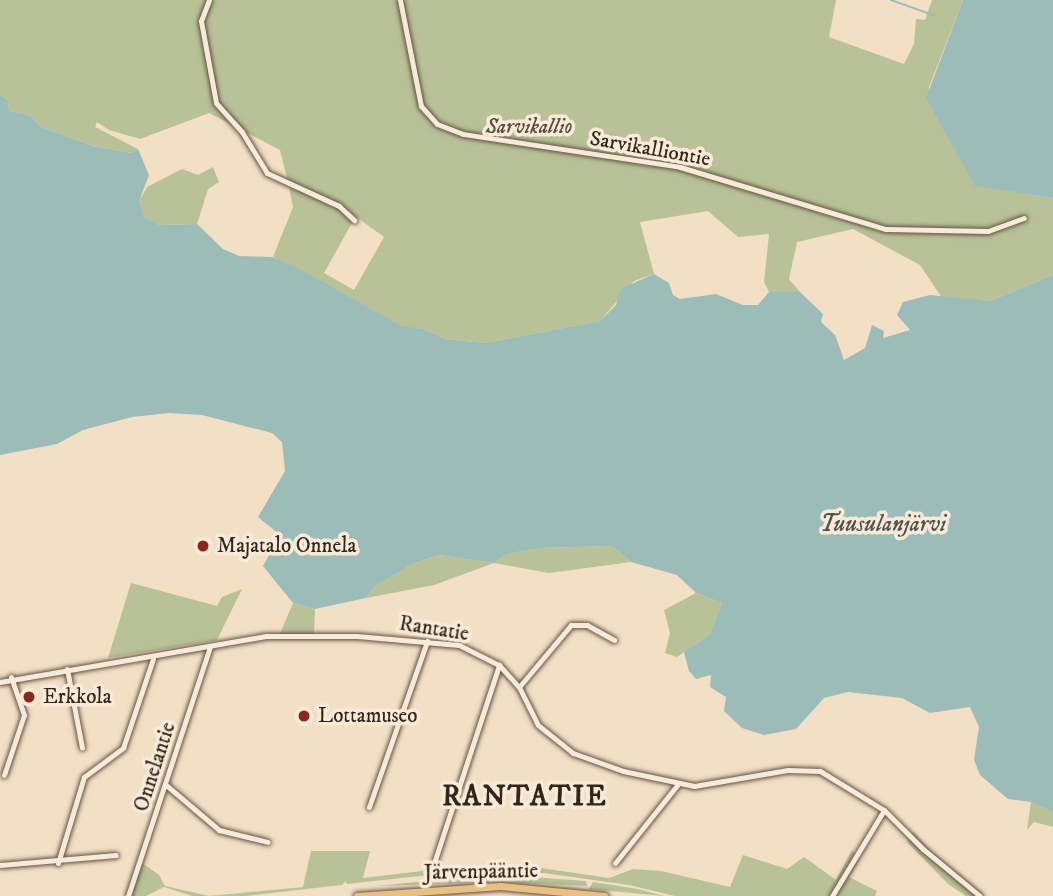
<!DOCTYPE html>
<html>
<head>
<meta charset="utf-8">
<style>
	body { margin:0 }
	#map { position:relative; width:1053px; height:896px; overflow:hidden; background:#f2dfc4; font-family:"IM FELL DW Pica",serif }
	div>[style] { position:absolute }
	.green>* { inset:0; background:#b8c296 }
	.water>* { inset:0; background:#9cbcb9 }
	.stream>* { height:2px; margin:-1px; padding:0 1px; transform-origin:1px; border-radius:1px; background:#9cbcb9 }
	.roads { filter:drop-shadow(0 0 2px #645344) drop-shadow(0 0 2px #645344) }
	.minor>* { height:5px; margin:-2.5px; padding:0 2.5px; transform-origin:2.5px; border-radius:2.5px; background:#f7ead9 }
	.major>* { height:7px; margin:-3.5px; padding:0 3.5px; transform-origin:3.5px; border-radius:3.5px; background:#e9c082 }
	.dots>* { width:19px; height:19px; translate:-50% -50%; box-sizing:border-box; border:4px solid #f7ead9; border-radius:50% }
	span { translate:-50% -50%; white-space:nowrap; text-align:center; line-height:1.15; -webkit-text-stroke:7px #f7ead9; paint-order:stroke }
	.park-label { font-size:21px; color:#564c39; font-style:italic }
	.street-label { font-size:21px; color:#35241a }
	.poi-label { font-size:21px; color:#35241a }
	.left { translate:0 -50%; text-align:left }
	.water-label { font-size:23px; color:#54524a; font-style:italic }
	.district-label { font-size:28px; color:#35241a; font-weight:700; letter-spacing:2px }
</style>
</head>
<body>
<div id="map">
	<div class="green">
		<i style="clip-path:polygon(0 0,836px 0,829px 37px,904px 64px,914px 44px,916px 19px,925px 20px,932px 0,963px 0,929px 87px,929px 104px,1005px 190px,1053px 198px,1053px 275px,990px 301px,942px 298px,920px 265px,853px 229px,797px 242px,789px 279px,800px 292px,769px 292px,764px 282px,769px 234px,738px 237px,708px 211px,640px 222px,654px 274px,634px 281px,600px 321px,485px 343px,445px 339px,423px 329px,401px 327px,273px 257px,293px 207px,289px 187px,338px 207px,352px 223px,324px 273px,354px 290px,384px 237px,340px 205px,288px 182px,280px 150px,209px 113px,140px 139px,109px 130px,97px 122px,95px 127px,138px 149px,131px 153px,93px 146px,41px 127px,30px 115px,9px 111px,8px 100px,0 95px)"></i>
		<i style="clip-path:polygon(213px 167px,219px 182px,208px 189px,197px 224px,159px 225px,145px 217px,139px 201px,147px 187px,182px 169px,198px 175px)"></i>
		<i style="clip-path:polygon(612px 546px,631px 562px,549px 573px,494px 563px,434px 585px,366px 598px,374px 587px,412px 564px,439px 555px,494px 563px,507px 554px,539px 548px)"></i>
		<i style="clip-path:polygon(131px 583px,217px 606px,222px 597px,242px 589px,217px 640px,108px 658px)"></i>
		<i style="clip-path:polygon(696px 593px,722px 603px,710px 634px,677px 657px,665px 653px,670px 633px,664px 610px)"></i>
		<i style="clip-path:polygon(293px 603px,315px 609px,314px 635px,280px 634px)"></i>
		<i style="clip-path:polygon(1031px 802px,1053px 812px,1053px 827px,1034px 822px,1027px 830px)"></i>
		<i style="clip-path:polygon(914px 832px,930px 850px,985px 896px,966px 896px,948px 884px,907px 842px)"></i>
		<i style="clip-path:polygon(852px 850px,860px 859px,849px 877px,877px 891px,875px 896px,675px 896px,629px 885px,544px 873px,433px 873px,534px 867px,609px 878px,633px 869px,661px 871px,730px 887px,743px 855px,787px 869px,804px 857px,836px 880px)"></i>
		<i style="clip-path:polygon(311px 851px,370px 851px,363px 878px,430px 870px,429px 875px,347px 884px,346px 881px,342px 885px,245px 896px,192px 896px,164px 887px,146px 896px,131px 896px,142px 863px,159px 875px,165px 886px,209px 896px,303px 887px)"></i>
		<i style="clip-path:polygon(493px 874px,586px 881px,587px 886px,498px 882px,378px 886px)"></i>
		<i style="clip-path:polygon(593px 882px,638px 889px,664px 896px,589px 889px)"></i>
	</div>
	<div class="water">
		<i style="clip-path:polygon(963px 0,1053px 0,1053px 198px,975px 186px,926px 98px)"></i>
		<i style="clip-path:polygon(0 95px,8px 100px,9px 111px,30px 115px,41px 127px,93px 146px,131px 153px,138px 149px,149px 175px,139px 201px,145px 217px,159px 225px,197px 224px,223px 249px,239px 256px,272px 257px,296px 267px,401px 326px,423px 329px,445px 339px,485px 343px,600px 321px,616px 305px,620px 289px,654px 274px,669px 283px,673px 295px,680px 299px,716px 294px,743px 305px,758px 305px,769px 292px,800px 292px,823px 314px,821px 322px,835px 335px,844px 360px,865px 348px,872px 325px,884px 331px,883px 338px,910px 330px,897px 315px,903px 302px,930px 295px,990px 301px,1053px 275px,1053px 812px,1031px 802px,1008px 799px,980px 775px,974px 760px,979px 727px,970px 707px,930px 713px,902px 698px,848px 692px,824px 698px,796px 729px,764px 735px,742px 728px,724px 711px,726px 697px,710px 687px,711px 675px,696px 679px,689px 671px,684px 652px,710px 634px,722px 603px,696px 593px,677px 575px,631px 562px,612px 546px,539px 548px,507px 554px,494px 563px,439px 555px,412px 564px,374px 587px,366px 598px,315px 609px,293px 603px,263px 566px,280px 535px,258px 517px,285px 471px,282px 442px,272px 433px,202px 415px,169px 413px,132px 417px,83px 430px,57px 444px,0 455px)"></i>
	</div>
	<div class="stream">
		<i style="left:891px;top:0;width:45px;rotate:19.7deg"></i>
	</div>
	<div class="roads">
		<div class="minor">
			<i style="left:209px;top:0;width:22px;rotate:111deg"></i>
			<i style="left:201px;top:21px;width:83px;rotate:79.6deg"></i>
			<i style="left:216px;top:103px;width:39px;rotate:48deg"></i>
			<i style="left:242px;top:132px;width:48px;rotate:58.6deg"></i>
			<i style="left:267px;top:173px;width:79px;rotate:24.6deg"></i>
			<i style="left:339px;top:206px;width:21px;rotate:43deg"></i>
			<i style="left:400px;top:0;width:108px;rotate:78.8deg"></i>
			<i style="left:421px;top:106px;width:24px;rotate:48deg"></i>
			<i style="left:437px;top:124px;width:28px;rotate:21deg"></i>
			<i style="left:463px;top:134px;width:219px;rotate:8.6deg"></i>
			<i style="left:680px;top:167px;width:215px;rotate:16.8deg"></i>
			<i style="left:886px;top:229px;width:102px;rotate:1.1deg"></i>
			<i style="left:988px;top:231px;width:38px;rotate:-20deg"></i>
			<i style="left:67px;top:669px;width:80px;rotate:79.2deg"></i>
			<i style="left:0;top:682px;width:270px;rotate:-9.8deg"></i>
			<i style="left:266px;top:636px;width:91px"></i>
			<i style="left:357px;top:636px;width:102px;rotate:5deg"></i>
			<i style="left:459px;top:645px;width:45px;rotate:26.6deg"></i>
			<i style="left:499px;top:665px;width:30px;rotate:48deg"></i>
			<i style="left:519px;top:687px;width:42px;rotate:63.4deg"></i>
			<i style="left:538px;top:725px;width:45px;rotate:38.7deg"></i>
			<i style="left:573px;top:753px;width:53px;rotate:19.8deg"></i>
			<i style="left:623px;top:771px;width:73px;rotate:11.9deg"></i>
			<i style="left:694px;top:786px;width:95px;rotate:-9.7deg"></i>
			<i style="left:788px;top:770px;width:32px;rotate:2deg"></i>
			<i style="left:820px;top:771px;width:75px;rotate:31.4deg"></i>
			<i style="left:884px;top:810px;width:55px;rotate:45deg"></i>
			<i style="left:923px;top:849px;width:74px;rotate:39.5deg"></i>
			<i style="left:519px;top:687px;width:81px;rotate:-50deg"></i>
			<i style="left:571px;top:625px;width:16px"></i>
			<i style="left:587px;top:625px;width:31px;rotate:29deg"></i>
			<i style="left:4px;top:775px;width:63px;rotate:-71.6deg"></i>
			<i style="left:24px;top:715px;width:40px;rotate:-108.9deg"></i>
			<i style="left:166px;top:785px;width:70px;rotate:40.3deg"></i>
			<i style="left:219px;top:830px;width:50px;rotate:13.8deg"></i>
			<i style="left:369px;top:807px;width:176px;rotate:-70.7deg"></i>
			<i style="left:58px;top:863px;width:90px;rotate:-73.2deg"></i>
			<i style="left:84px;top:777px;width:49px;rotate:-36.6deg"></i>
			<i style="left:123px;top:748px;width:94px;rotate:-71.4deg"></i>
			<i style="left:615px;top:863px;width:101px;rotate:-51.4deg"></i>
			<i style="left:0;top:865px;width:116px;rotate:-4.9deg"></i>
			<i style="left:433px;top:866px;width:212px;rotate:-71.8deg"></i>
			<i style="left:128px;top:896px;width:263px;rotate:-71.8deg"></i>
			<i style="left:832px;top:896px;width:100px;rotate:-58.8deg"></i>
		</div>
		<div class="major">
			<i style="left:357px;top:896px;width:144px;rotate:-4deg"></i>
			<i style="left:501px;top:886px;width:104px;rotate:5.5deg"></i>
		</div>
	</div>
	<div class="dots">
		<i style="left:203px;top:546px;background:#8f2418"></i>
		<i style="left:29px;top:697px;background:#8f2418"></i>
		<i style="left:304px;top:716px;background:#8f2418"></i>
	</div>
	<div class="park-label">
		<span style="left:529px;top:127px">Sarvikallio</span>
	</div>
	<div class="street-label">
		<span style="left:650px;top:149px;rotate:10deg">Sarvikalliontie</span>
		<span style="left:434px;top:629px;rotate:9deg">Rantatie</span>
		<span style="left:155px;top:767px;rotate:-72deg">Onnelantie</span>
		<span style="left:481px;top:872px;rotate:-1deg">Järvenpääntie</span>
	</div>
	<div class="poi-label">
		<span class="left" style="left:217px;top:546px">Majatalo Onnela</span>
		<span class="left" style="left:43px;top:697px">Erkkola</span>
		<span class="left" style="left:318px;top:716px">Lottamuseo</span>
	</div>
	<div class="water-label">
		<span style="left:883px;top:525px">Tuusulanjärvi</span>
	</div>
	<div class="district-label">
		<span style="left:525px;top:797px">RANTATIE</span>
	</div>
</div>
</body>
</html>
